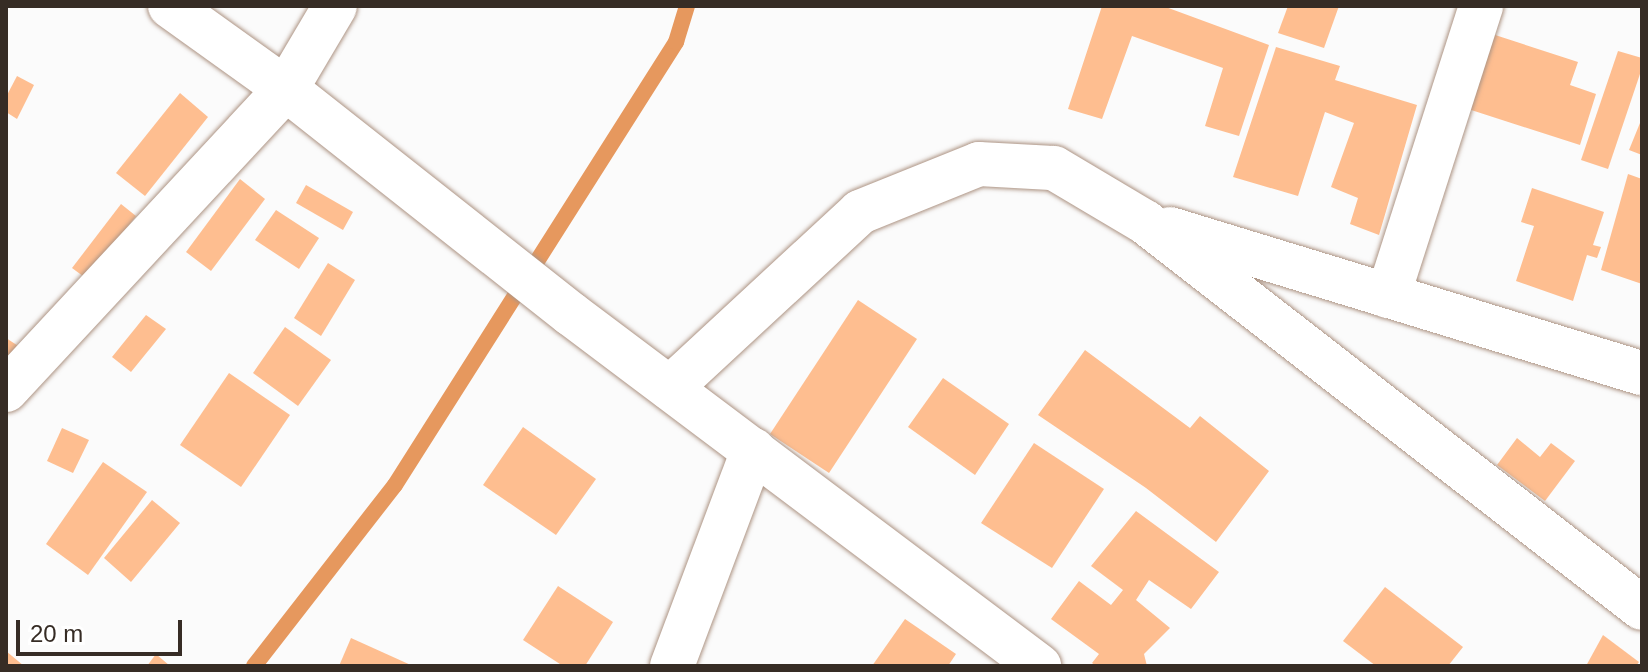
<!DOCTYPE html>
<html>
<head>
<meta charset="utf-8">
<style>
	body { margin:0 }
	#map { position:relative; width:1648px; height:672px; overflow:hidden; background:#fbfbfb; font-family:Arial,sans-serif }
	div>[style] { position:absolute }
	.stream>* { height:16px; margin:-8px; padding:0 8px; transform-origin:8px; border-radius:8px; background:#e6985e }
	.building>* { inset:0; background:#febe90 }
	.roads { filter:drop-shadow(0 0 2px #ad9484) drop-shadow(0 0 2px #ad9484) }
	.minor>* { height:44px; margin:-22px; padding:0 22px; transform-origin:22px; border-radius:22px; background:#fff }
	span { translate:-50% -50%; white-space:nowrap; text-align:center; line-height:1.15; -webkit-text-stroke:7px #fff; paint-order:stroke }
	.frame { position:absolute; inset:0; border:8px solid #362c25; pointer-events:none }
	.scale { position:absolute; left:16px; top:620px; width:166px; height:36px; box-sizing:border-box; border:4px solid #362c25; border-top:0; padding-left:10px; font-size:24px; line-height:28px; white-space:nowrap; color:#362c25; -webkit-text-stroke:6px #fff; paint-order:stroke }
</style>
</head>
<body>
<div id="map">
	<div class="stream">
		<i style="left:254px;top:666px;width:229px;rotate:-52.1deg"></i>
		<i style="left:395px;top:485px;width:525px;rotate:-57.61deg"></i>
		<i style="left:676px;top:42px;width:38px;rotate:-73deg"></i>
	</div>
	<div class="building">
		<i style="clip-path:polygon(1102px 6px,1163px 6px,1269px 45px,1239px 136px,1205px 126px,1223px 68px,1132px 36px,1102px 119px,1068px 109px)"></i>
		<i style="clip-path:polygon(1288px 6px,1339px 6px,1324px 48px,1278px 33px)"></i>
		<i style="clip-path:polygon(1489px 33px,1578px 62px,1570px 85px,1596px 94px,1580px 145px,1465px 108px)"></i>
		<i style="clip-path:polygon(1276px 47px,1340px 66px,1335px 80px,1417px 105px,1379px 235px,1350px 224px,1358px 198px,1331px 187px,1354px 123px,1325px 112px,1298px 196px,1233px 177px)"></i>
		<i style="clip-path:polygon(1618px 51px,1642px 58px,1642px 68px,1608px 169px,1581px 160px)"></i>
		<i style="clip-path:polygon(17px 76px,34px 85px,17px 119px,6px 112px,6px 97px)"></i>
		<i style="clip-path:polygon(180px 93px,208px 117px,145px 196px,116px 173px)"></i>
		<i style="clip-path:polygon(1642px 118px,1642px 155px,1629px 150px)"></i>
		<i style="clip-path:polygon(1628px 174px,1642px 179px,1642px 284px,1601px 270px)"></i>
		<i style="clip-path:polygon(240px 179px,265px 199px,211px 271px,186px 252px)"></i>
		<i style="clip-path:polygon(306px 185px,353px 212px,343px 230px,296px 203px)"></i>
		<i style="clip-path:polygon(1532px 188px,1604px 212px,1593px 245px,1601px 247px,1597px 258px,1587px 255px,1573px 301px,1516px 281px,1534px 226px,1521px 222px)"></i>
		<i style="clip-path:polygon(121px 204px,136px 216px,87px 279px,72px 268px)"></i>
		<i style="clip-path:polygon(276px 210px,319px 238px,299px 269px,255px 240px)"></i>
		<i style="clip-path:polygon(328px 263px,355px 280px,321px 336px,294px 318px)"></i>
		<i style="clip-path:polygon(858px 300px,917px 339px,829px 473px,770px 434px)"></i>
		<i style="clip-path:polygon(146px 315px,166px 329px,131px 372px,112px 357px)"></i>
		<i style="clip-path:polygon(285px 327px,331px 360px,298px 406px,253px 373px)"></i>
		<i style="clip-path:polygon(6px 338px,26px 351px,6px 368px)"></i>
		<i style="clip-path:polygon(1085px 350px,1190px 428px,1200px 416px,1269px 471px,1216px 542px,1146px 488px,1038px 415px)"></i>
		<i style="clip-path:polygon(229px 373px,290px 415px,241px 487px,180px 445px)"></i>
		<i style="clip-path:polygon(943px 378px,1009px 424px,975px 475px,908px 427px)"></i>
		<i style="clip-path:polygon(523px 427px,596px 479px,556px 535px,483px 485px)"></i>
		<i style="clip-path:polygon(62px 428px,89px 440px,73px 473px,47px 461px)"></i>
		<i style="clip-path:polygon(1517px 438px,1540px 457px,1551px 443px,1575px 461px,1545px 501px,1497px 465px)"></i>
		<i style="clip-path:polygon(1034px 443px,1104px 489px,1052px 568px,981px 523px)"></i>
		<i style="clip-path:polygon(103px 462px,147px 492px,88px 575px,46px 544px)"></i>
		<i style="clip-path:polygon(152px 500px,180px 523px,131px 582px,104px 558px)"></i>
		<i style="clip-path:polygon(1136px 511px,1219px 572px,1191px 609px,1149px 580px,1136px 600px,1170px 628px,1144px 654px,1147px 666px,1096px 666px,1092px 663px,1099px 654px,1051px 619px,1079px 581px,1111px 605px,1123px 590px,1091px 566px)"></i>
		<i style="clip-path:polygon(558px 586px,613px 622px,585px 666px,563px 666px,523px 640px)"></i>
		<i style="clip-path:polygon(1385px 587px,1463px 647px,1448px 666px,1376px 666px,1343px 641px)"></i>
		<i style="clip-path:polygon(905px 619px,956px 654px,948px 666px,872px 666px)"></i>
		<i style="clip-path:polygon(1603px 635px,1639px 662px,1636px 666px,1586px 666px)"></i>
		<i style="clip-path:polygon(351px 638px,413px 666px,339px 666px)"></i>
		<i style="clip-path:polygon(6px 651px,24px 666px,6px 666px)"></i>
		<i style="clip-path:polygon(156px 654px,170px 666px,147px 666px)"></i>
	</div>
	<div class="roads">
		<div class="minor">
			<i style="left:170px;top:6px;width:143px;rotate:35.6deg"></i>
			<i style="left:286px;top:89px;width:363px;rotate:38.3deg"></i>
			<i style="left:571px;top:314px;width:586px;rotate:36.95deg"></i>
			<i style="left:1170px;top:229px;width:493px;rotate:17deg"></i>
			<i style="left:1388px;top:296px;width:305px;rotate:-72.2deg"></i>
			<i style="left:670px;top:388px;width:259px;rotate:-42.8deg"></i>
			<i style="left:860px;top:212px;width:128px;rotate:-22deg"></i>
			<i style="left:979px;top:164px;width:75px;rotate:3.1deg"></i>
			<i style="left:1054px;top:168px;width:106px;rotate:30.7deg"></i>
			<i style="left:1145px;top:222px;width:629px;rotate:37.84deg"></i>
			<i style="left:6px;top:390px;width:411px;rotate:-47.1deg"></i>
			<i style="left:286px;top:89px;width:96px;rotate:-59.4deg"></i>
			<i style="left:672px;top:666px;width:231px;rotate:-69.4deg"></i>
		</div>
	</div>
	<div class="frame"></div>
	<div class="scale">20 m</div>
</div>
</body>
</html>
